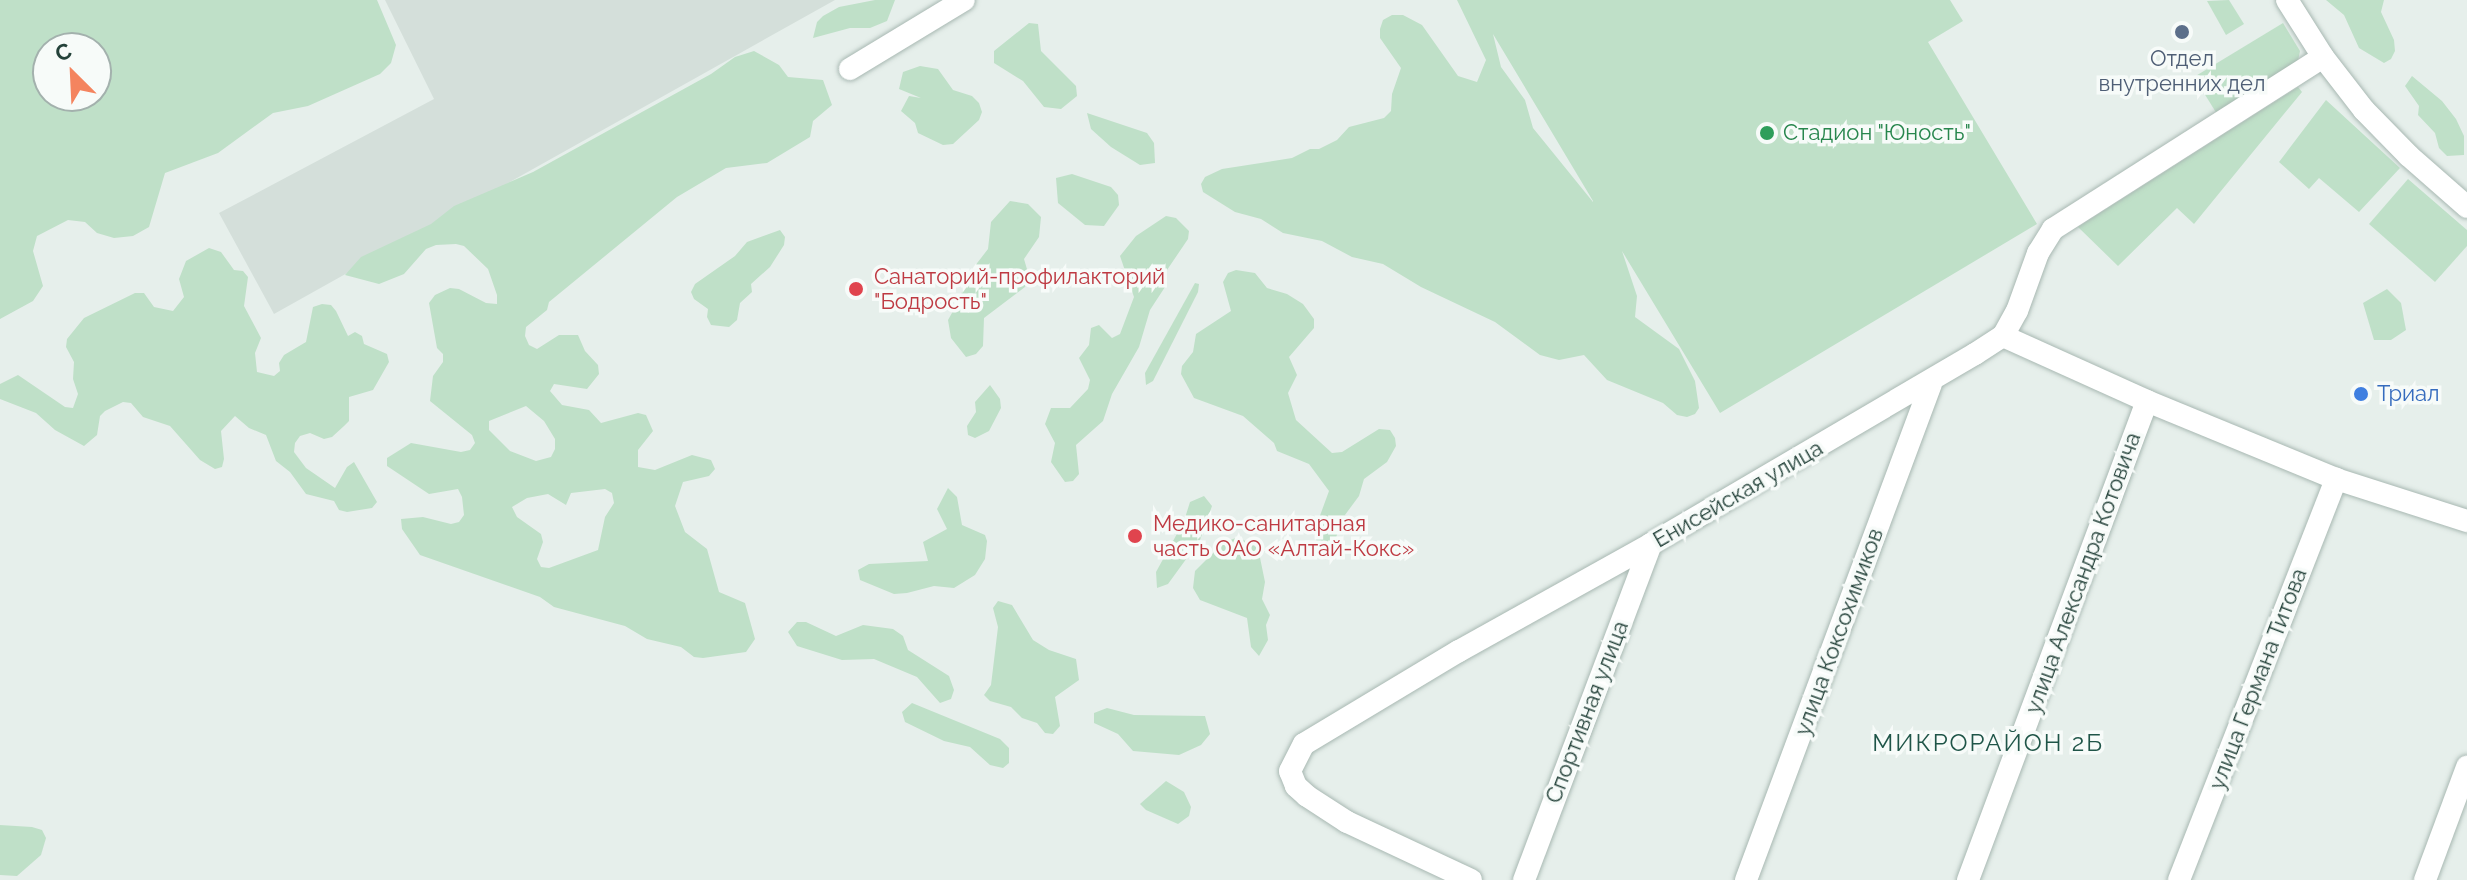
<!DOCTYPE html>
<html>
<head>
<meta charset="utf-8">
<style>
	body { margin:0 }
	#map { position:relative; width:2467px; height:880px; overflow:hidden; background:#e6efeb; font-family:Raleway,sans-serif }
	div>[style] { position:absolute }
	.built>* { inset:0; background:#d4dfda }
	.green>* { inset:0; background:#bfe0c8 }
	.roads { filter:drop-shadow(0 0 2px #a8b8b2) drop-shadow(0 0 2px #a8b8b2) }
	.minor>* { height:22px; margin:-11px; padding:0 11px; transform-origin:11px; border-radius:11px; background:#fff }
	.dots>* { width:22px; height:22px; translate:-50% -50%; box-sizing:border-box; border:4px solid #f7fbf9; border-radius:50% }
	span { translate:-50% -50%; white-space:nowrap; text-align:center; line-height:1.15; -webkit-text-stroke:7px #f7fbf9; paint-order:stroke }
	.service-label { font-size:22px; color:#4e5e75 }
	.leisure-label { font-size:22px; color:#27864d }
	.left { translate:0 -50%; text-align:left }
	.health-label { font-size:22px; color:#be3a42 }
	.shop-label { font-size:22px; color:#366cbe }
	.street-label { font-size:22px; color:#24423a }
	.neighbourhood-label { font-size:24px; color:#1f5548; letter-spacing:2px }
	.north { position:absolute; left:32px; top:32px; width:80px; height:80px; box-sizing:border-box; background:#f7fbf9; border:2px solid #a3b1ad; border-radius:50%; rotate:336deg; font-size:22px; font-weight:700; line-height:32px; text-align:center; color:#24423a }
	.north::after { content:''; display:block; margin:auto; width:28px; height:36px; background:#f4845f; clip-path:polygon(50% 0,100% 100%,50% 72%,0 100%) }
</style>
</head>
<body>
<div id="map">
	<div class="built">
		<i style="clip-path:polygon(385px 0,835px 0,274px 314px,219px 213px,434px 99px)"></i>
	</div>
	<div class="green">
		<i style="clip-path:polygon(evenodd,0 0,377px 0,396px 45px,391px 63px,380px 74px,308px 106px,273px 113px,218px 153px,165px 173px,149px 227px,133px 236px,114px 238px,97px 233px,85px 222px,68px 220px,37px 236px,33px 251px,43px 286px,33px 301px,0 319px,0 0,96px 48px,96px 96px,48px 96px,48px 48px,96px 48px)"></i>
		<i style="clip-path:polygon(875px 0,895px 0,887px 21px,870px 28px,850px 28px,813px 38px,817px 22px,823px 16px,839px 7px)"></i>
		<i style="clip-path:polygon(evenodd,1457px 0,1950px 0,1963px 21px,1928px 42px,2037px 224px,1720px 413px,1622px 251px,1637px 296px,1635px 317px,1679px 349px,1695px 381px,1699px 408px,1695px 414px,1687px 417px,1677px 415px,1663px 403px,1607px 380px,1584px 355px,1559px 360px,1540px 355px,1495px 322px,1421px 287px,1383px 264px,1352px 257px,1322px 241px,1283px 233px,1261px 219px,1235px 212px,1203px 192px,1201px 184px,1205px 177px,1222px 169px,1292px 158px,1310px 149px,1319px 149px,1337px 140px,1349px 127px,1384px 118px,1391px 111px,1392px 94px,1401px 68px,1380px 38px,1380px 29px,1383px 20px,1392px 15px,1403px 15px,1422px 25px,1458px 76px,1477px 82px,1486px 60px,1457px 0,1493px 34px,1593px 201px,1593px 202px,1533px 128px,1525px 100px,1501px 67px,1493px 34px)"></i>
		<i style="clip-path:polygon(2229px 0,2244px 24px,2226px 35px,2207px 1px)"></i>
		<i style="clip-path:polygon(2326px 0,2384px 0,2381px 12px,2394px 40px,2395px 51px,2391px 59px,2384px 63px,2359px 48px,2344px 15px)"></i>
		<i style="clip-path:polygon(1029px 23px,1038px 24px,1041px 51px,1076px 86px,1077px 96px,1061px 109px,1044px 107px,1023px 81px,994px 63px,994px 51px)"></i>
		<i style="clip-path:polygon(2283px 23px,2300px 51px,2297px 66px,2217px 114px,2194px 77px)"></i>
		<i style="clip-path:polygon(evenodd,754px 51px,779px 65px,788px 77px,823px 80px,832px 105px,813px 121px,810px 137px,767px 163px,726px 168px,677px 197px,549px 302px,547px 310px,526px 327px,525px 336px,529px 345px,537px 349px,559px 335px,578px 335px,585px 351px,598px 365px,599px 374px,587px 389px,554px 384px,550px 391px,562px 405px,589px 410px,601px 423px,638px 413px,646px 415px,653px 431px,638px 450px,638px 467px,655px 470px,692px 455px,711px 460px,715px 469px,709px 476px,683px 482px,675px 506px,685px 532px,707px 549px,719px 592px,745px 603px,755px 639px,746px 652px,703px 658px,694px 657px,681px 647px,647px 639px,625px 626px,554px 607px,540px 597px,420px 555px,402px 529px,401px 519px,423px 517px,451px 524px,459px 522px,464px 515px,462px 497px,458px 489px,429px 494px,387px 466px,387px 458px,411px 443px,461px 452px,470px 450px,475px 443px,472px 435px,430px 401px,433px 376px,443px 362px,443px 354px,437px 348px,429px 303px,435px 295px,450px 288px,459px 289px,486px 303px,497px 304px,497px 295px,488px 269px,464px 246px,456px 244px,436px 245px,426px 249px,404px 274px,379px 284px,345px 275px,361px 257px,431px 224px,454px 206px,533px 172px,711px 74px,735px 57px,754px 51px,526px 406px,544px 421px,555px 439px,555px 449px,551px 457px,536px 461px,510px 451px,489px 430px,489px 421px,526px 406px,754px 51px,605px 489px,612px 493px,614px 503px,605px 517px,598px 550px,549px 568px,541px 567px,537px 559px,543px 542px,541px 534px,517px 517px,512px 507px,527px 498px,548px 494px,566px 505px,571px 493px,605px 489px)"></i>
		<i style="clip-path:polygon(920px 66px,938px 69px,953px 90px,972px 96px,979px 103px,982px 112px,979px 120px,953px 144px,943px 145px,918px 133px,915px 123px,901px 111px,909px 96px,921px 98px,899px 89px,903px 72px)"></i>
		<i style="clip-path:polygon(2412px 76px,2442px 101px,2456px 119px,2464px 136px,2464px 155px,2447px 156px,2439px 148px,2435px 133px,2418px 115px,2419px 106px,2405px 86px)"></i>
		<i style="clip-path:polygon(2298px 87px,2302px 92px,2194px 224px,2177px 208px,2118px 266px,2078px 227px)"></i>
		<i style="clip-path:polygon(2326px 100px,2400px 168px,2359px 212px,2319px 178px,2309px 189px,2279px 162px)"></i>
		<i style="clip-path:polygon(1087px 113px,1147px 133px,1154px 143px,1155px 163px,1140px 165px,1111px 147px,1091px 129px)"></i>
		<i style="clip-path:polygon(1072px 174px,1111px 187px,1118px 195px,1119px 205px,1104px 226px,1085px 225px,1058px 203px,1056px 178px)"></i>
		<i style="clip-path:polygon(2408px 179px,2467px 230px,2467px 246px,2435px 282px,2369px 224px)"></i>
		<i style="clip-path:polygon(1010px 201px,1028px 204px,1041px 217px,1039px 237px,1024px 259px,1029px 276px,1025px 287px,984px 318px,983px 346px,976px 354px,966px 357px,951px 338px,948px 320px,961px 297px,964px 280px,988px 249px,991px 222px)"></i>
		<i style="clip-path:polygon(1166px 216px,1176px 218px,1189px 231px,1188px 239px,1167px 270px,1165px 287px,1150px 310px,1139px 347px,1112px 394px,1103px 421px,1076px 445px,1079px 474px,1073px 481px,1065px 482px,1051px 462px,1055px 443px,1045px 424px,1051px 408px,1070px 408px,1088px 389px,1090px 380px,1079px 358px,1089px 345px,1091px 328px,1099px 325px,1112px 338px,1120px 334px,1134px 297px,1120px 256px,1136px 236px)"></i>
		<i style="clip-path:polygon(780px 230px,785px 237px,784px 245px,770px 267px,751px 284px,752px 292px,740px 303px,737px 320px,729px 327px,711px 325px,707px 317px,708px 309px,694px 299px,691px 292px,695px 284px,735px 256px,747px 242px)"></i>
		<i style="clip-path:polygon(209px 248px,221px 252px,234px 270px,243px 271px,248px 277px,244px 306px,261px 338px,255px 353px,257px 372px,274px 376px,280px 371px,279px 363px,284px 355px,306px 342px,313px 307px,322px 304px,331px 305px,336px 311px,348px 336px,355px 332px,362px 336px,364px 344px,387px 354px,389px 362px,373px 390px,349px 397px,349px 421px,344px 426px,332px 437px,324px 439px,310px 433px,300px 436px,295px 443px,294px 452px,306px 468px,335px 488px,347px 467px,354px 462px,377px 502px,372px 508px,347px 512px,339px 510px,334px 501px,306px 494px,290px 472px,276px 461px,266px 435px,249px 428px,235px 416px,221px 431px,224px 459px,222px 467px,215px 469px,200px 460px,170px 426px,143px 417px,131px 403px,123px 402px,105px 411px,100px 416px,97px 435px,84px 446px,55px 430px,36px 413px,0 399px,0 384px,18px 375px,65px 407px,73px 408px,78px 394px,73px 379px,74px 362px,66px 347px,67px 339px,84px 318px,135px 293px,144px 293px,154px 307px,173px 311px,184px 297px,179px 279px,186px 261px)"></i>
		<i style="clip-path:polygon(1236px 270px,1255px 273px,1267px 288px,1287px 294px,1303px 304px,1314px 319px,1314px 328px,1289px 357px,1297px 375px,1288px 393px,1296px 420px,1332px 453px,1342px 452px,1379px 429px,1390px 430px,1395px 438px,1396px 446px,1387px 462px,1364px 479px,1359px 496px,1342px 519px,1334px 544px,1328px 551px,1319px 550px,1314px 532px,1329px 491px,1309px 464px,1277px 451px,1274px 443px,1243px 416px,1194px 398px,1181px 374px,1182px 366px,1193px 352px,1196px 334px,1231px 311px,1223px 282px,1228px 273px)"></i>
		<i style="clip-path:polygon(1195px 283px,1199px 284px,1198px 292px,1153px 381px,1146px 385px,1145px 373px)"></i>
		<i style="clip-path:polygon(2387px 289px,2401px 303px,2406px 330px,2391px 340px,2374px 340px,2363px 303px)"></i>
		<i style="clip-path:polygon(990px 385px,1000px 399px,1001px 408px,989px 431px,975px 438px,968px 435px,967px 426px,976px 412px,975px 402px)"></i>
		<i style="clip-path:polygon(948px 488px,957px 497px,962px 525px,985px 535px,987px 541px,985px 559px,975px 575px,954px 588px,934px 586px,907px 593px,894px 594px,860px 580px,858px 570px,869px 564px,928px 561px,923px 542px,947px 529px,937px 509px)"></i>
		<i style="clip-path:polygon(1204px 496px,1212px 506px,1200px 540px,1168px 584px,1157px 588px,1156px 572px,1184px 521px,1190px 502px)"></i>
		<i style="clip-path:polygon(1238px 537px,1258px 548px,1265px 582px,1262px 599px,1270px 615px,1266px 625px,1268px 640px,1259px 656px,1251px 647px,1247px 618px,1200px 600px,1193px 588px,1195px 571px,1223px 543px)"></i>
		<i style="clip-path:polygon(998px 601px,1012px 605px,1033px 640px,1049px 650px,1076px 659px,1079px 680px,1055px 697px,1060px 726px,1053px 734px,1045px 733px,1037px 723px,1022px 718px,1011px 707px,990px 701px,984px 695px,991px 685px,998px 627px,993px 608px)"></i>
		<i style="clip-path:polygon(797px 622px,806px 622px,836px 636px,863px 625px,893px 629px,903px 636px,908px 650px,949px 676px,954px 690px,951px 699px,940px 703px,917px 677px,874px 659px,842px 660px,797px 646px,788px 632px)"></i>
		<i style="clip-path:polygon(912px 703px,1000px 739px,1009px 748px,1009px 763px,1003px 768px,990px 765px,970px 747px,944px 741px,905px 722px,902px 712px)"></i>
		<i style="clip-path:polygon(1107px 708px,1134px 715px,1205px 716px,1210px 734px,1201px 745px,1179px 755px,1133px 751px,1118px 734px,1094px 723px,1094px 713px)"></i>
		<i style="clip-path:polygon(1166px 781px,1184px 792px,1191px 807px,1189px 816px,1178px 824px,1146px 810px,1140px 804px)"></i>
		<i style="clip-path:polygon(0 825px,32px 827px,42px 830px,46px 838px,41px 855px,17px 876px,0 875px)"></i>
	</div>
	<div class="roads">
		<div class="minor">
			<i style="left:2287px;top:0;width:67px;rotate:57.7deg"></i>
			<i style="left:2323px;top:57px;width:67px;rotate:52.3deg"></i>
			<i style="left:2364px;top:110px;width:64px;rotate:45.6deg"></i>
			<i style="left:2409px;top:156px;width:77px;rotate:41.3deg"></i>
			<i style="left:850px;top:69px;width:133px;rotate:-31.2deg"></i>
			<i style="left:2003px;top:336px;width:158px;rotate:24.3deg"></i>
			<i style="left:2147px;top:401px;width:204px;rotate:22.4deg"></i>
			<i style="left:2336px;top:479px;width:138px;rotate:17.8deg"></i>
			<i style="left:1471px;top:880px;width:137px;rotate:-154.9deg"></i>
			<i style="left:1347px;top:822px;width:48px;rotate:-147deg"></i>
			<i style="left:1307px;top:796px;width:15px;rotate:-138deg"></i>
			<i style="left:1296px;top:786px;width:16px;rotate:-112deg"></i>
			<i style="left:1290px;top:771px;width:30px;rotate:-63deg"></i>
			<i style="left:1304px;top:744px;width:181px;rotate:-31deg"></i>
			<i style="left:1459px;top:651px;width:220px;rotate:-29.1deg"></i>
			<i style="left:1651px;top:544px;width:376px;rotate:-30.4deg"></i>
			<i style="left:1975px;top:354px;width:33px;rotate:-33deg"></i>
			<i style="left:2003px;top:336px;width:29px;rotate:-61deg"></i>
			<i style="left:2017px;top:311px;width:62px;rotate:-70.1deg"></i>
			<i style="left:2038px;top:253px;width:28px;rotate:-58deg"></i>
			<i style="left:2053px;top:229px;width:320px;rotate:-32.5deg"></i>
			<i style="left:1524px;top:880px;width:359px;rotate:-69.3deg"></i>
			<i style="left:1746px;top:880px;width:529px;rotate:-69.55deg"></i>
			<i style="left:1968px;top:880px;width:511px;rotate:-69.51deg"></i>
			<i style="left:2179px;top:880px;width:431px;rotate:-68.6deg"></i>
			<i style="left:2425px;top:880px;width:121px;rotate:-69.6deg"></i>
		</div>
	</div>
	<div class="dots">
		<i style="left:2182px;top:32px;background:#5c6f8a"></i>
		<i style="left:1767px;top:133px;background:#2e9e5b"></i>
		<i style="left:856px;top:289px;background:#e0444e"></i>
		<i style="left:2361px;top:394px;background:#3f7fe0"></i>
		<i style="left:1135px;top:536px;background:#e0444e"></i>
	</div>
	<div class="service-label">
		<span style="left:2182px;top:71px">Отдел<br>внутренних дел</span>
	</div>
	<div class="leisure-label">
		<span class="left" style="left:1783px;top:133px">Стадион "Юность"</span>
	</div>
	<div class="health-label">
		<span class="left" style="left:874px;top:289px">Санаторий-профилакторий<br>"Бодрость"</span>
		<span class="left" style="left:1153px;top:536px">Медико-санитарная<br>часть ОАО «Алтай-Кокс»</span>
	</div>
	<div class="shop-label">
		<span class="left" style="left:2377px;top:394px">Триал</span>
	</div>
	<div class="street-label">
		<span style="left:1738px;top:494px;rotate:-30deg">Енисейская улица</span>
		<span style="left:2083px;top:573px;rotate:-70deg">улица Александра Котовича</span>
		<span style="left:1839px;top:632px;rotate:-70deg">улица Коксохимиков</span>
		<span style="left:2258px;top:679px;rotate:-69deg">улица Германа Титова</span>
		<span style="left:1587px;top:712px;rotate:-69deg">Спортивная улица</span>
	</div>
	<div class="neighbourhood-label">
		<span style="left:1988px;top:743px">МИКРОРАЙОН 2Б</span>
	</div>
	<div class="north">С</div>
</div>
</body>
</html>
